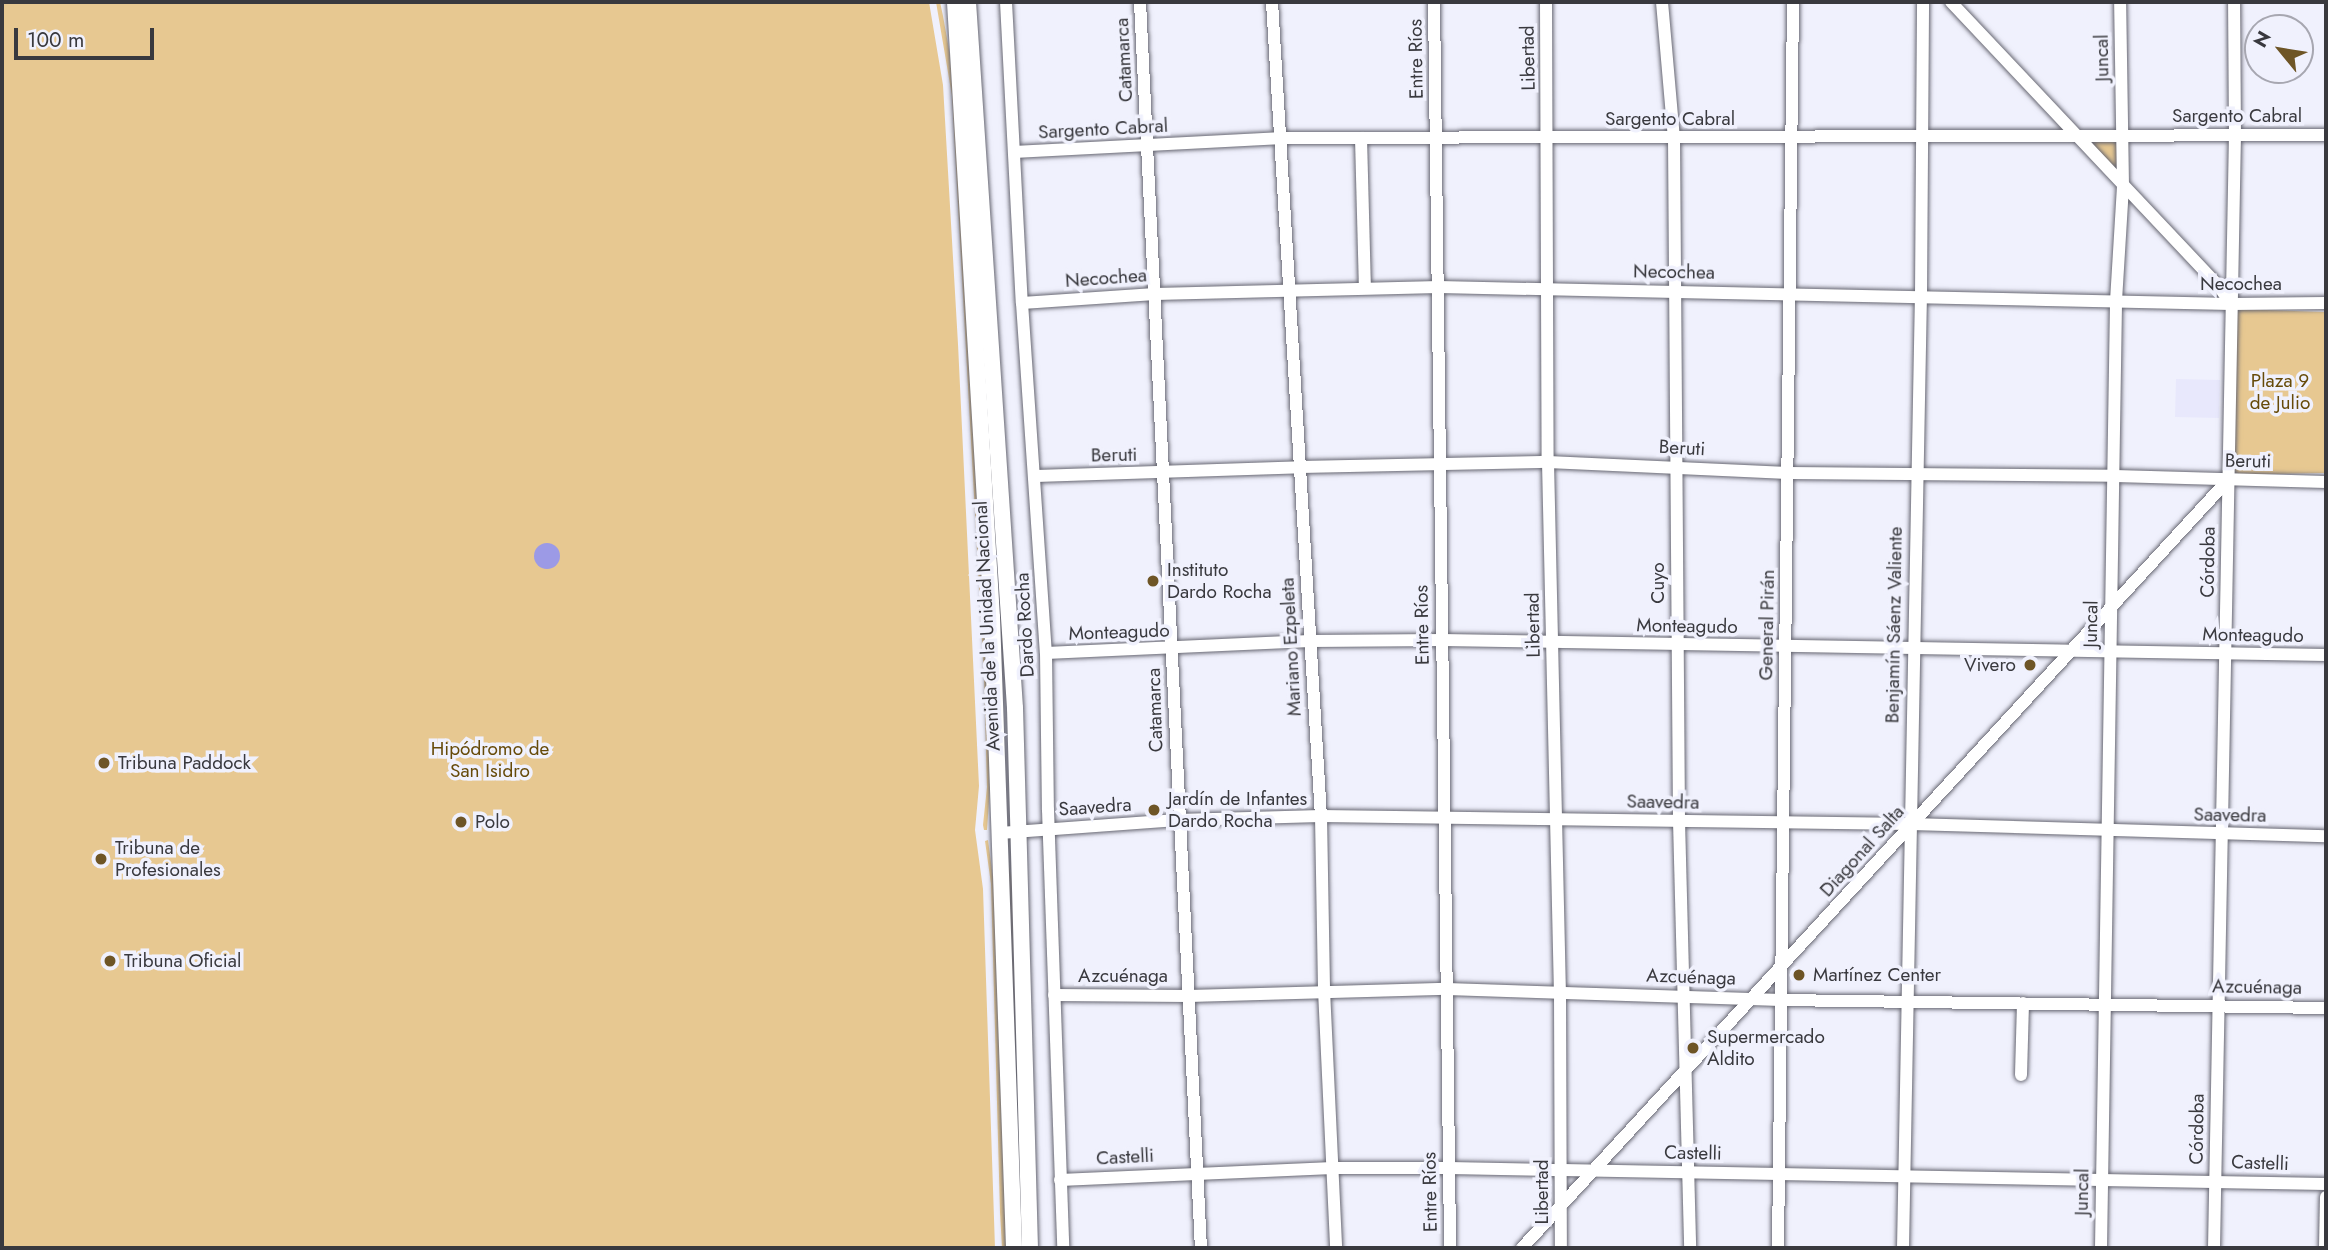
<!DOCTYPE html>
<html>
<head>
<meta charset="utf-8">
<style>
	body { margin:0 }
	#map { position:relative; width:2328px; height:1250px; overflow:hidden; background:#f0f1fd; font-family:Jost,sans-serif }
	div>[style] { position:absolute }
	.built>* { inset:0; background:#e8e8fc }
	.green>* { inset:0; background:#e7c891 }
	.water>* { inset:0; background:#9c9ae6 }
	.round { border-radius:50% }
	.roads { filter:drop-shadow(0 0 2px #676772) drop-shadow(0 0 2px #676772) }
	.minor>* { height:12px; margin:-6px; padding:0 6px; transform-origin:6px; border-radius:6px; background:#fff }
	.major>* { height:16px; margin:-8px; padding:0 8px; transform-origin:8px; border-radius:8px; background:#fff }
	.dots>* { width:19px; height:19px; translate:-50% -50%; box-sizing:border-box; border:4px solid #f0f1fd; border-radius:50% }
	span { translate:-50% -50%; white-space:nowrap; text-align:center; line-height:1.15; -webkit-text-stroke:7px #f0f1fd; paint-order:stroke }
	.street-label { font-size:19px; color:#39393e }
	.park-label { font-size:19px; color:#664a09 }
	.poi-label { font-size:19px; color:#39393e }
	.left { translate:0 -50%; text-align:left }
	.right { translate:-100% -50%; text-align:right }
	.frame { position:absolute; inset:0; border:4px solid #39393e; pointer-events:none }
	.north { position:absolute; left:2244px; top:14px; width:70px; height:70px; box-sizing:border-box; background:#f0f1fd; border:2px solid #a7a7b1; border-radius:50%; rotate:300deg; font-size:19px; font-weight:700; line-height:28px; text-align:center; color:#39393e }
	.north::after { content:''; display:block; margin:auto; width:24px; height:32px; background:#6e5526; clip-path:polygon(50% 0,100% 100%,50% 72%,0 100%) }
	.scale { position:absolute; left:14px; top:28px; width:140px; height:32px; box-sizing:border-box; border:4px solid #39393e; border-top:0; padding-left:9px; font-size:21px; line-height:24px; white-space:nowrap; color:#39393e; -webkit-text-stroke:5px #f0f1fd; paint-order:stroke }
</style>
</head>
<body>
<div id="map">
	<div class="built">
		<i style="clip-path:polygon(2176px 379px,2220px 380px,2219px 418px,2175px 417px)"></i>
	</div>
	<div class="green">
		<i style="clip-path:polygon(2px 2px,929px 2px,943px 85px,958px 344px,979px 786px,975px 830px,983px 889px,995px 1248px,2px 1248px)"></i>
		<i style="clip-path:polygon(936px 2px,940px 2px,943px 16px,950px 55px,958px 173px,984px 613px,990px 787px,987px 830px,984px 830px,983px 825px,987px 787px,984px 677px,952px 96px)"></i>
		<i style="clip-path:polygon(2122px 136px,2123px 186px,2077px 137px)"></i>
		<i style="clip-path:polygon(2236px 309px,2326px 312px,2326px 473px,2233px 475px)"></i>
		<i style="clip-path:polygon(988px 840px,994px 885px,1006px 1248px,1002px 1248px,1000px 1212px,991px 884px,985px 841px)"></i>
		<i style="clip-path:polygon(1008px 862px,1014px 889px,1025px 1248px,1018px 1248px)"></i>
	</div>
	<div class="water">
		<i class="round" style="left:534px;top:543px;width:26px;height:26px"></i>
	</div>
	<div class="roads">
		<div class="minor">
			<i style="left:1006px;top:2px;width:301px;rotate:87deg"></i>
			<i style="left:1022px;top:303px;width:351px;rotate:86.1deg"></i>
			<i style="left:1046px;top:653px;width:157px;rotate:89.3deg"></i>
			<i style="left:1048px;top:810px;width:438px;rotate:88deg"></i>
			<i style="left:1140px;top:2px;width:1247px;rotate:87.2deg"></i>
			<i style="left:1272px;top:2px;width:815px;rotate:86.56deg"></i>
			<i style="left:1321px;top:816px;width:174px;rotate:89deg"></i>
			<i style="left:1324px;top:990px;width:258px;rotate:87.3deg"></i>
			<i style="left:1434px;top:2px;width:1246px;rotate:89.26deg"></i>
			<i style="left:1546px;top:2px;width:460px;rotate:89.8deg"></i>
			<i style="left:1548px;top:462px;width:531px;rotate:88.71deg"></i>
			<i style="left:1560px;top:993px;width:255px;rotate:89.8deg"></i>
			<i style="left:1662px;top:2px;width:137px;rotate:85deg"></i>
			<i style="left:1674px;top:138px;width:683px;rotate:89.58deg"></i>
			<i style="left:1679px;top:821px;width:427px;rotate:88.5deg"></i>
			<i style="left:1951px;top:2px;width:389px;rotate:46.7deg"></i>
			<i style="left:2218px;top:285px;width:23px;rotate:56deg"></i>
			<i style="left:1361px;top:138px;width:150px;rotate:88.5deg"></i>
			<i style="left:1015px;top:152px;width:267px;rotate:-3deg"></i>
			<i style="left:1282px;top:138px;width:1044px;rotate:-0.16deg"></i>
			<i style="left:1022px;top:303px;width:133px;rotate:-3.9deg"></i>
			<i style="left:1155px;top:294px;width:284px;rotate:-1.4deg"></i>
			<i style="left:1439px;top:287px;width:792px;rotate:1.23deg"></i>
			<i style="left:2231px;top:304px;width:95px;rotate:-0.6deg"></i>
			<i style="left:1036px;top:476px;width:265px;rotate:-1.9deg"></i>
			<i style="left:1301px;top:467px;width:247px;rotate:-1.2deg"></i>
			<i style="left:1548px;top:462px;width:240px;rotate:2.6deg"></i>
			<i style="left:1788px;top:473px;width:327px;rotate:0.5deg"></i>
			<i style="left:2115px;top:476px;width:211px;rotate:1.6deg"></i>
			<i style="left:1046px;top:653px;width:264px;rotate:-2.6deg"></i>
			<i style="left:1310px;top:641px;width:132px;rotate:-0.4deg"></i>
			<i style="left:1442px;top:640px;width:884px;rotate:0.97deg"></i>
			<i style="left:1000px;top:833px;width:178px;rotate:-4.2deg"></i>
			<i style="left:1178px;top:820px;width:143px;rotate:-1.6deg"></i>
			<i style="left:1321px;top:816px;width:590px;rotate:0.78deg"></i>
			<i style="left:1911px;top:824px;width:415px;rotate:1.7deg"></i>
			<i style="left:1054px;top:995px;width:135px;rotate:0.4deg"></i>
			<i style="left:1189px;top:996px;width:258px;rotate:-1.6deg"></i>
			<i style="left:1447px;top:989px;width:334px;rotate:1.9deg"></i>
			<i style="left:1781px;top:1000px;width:545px;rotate:0.84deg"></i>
			<i style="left:2021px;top:1075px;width:72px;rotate:-88.4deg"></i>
			<i style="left:1060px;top:1180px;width:273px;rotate:-2.5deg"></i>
			<i style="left:1333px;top:1168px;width:116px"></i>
			<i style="left:1449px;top:1168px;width:877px;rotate:1.05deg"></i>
			<i style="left:1522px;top:1248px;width:1045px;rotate:-47.41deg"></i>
			<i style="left:1778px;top:1248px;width:1246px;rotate:-89.31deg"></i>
			<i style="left:1903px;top:1248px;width:952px;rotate:-88.92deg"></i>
			<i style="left:1921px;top:296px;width:294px;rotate:-89.6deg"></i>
			<i style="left:2101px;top:1248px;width:947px;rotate:-89.09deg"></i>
			<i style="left:2116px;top:301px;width:115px;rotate:-86.5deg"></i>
			<i style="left:2123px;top:186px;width:184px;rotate:-90.9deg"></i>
			<i style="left:2214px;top:1248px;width:1112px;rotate:-88.92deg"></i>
			<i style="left:2235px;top:136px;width:134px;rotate:-90.4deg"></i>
			<i style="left:2325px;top:1248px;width:51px;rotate:-88.9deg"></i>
		</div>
		<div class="major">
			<i style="left:955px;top:2px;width:616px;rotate:86.56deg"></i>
			<i style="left:992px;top:617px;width:631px;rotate:88deg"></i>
			<i style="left:968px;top:2px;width:708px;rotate:86.19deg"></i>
			<i style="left:1015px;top:708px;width:540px;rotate:88.41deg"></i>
		</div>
	</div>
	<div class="dots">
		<i style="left:1153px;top:581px;background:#6e5526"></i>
		<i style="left:2030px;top:665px;background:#6e5526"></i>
		<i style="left:104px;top:763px;background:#6e5526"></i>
		<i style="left:1154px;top:810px;background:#6e5526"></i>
		<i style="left:461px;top:822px;background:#6e5526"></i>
		<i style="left:101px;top:859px;background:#6e5526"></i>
		<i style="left:110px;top:961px;background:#6e5526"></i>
		<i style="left:1799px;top:975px;background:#6e5526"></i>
		<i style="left:1693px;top:1048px;background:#6e5526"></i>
	</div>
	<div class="street-label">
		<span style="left:1528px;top:58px;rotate:-91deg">Libertad</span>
		<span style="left:2102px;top:58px;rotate:-91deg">Juncal</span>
		<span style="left:1416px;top:59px;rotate:-91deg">Entre Ríos</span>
		<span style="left:1124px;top:60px;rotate:-93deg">Catamarca</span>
		<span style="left:2237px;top:116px">Sargento Cabral</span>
		<span style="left:1670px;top:119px">Sargento Cabral</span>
		<span style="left:1103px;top:129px;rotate:-3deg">Sargento Cabral</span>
		<span style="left:1674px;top:272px;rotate:1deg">Necochea</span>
		<span style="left:1106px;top:278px;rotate:-4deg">Necochea</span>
		<span style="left:2241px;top:284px">Necochea</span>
		<span style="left:1682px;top:448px;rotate:3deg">Beruti</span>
		<span style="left:1114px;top:455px;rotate:-1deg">Beruti</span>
		<span style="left:2248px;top:461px;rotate:1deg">Beruti</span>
		<span style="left:2208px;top:562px;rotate:-89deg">Córdoba</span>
		<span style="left:1658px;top:583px;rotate:-90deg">Cuyo</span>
		<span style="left:2091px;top:624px;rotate:-89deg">Juncal</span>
		<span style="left:1025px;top:625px;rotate:-93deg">Dardo Rocha</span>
		<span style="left:1422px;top:625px;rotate:-91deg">Entre Ríos</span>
		<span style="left:1533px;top:625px;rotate:-91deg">Libertad</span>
		<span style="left:1767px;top:625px;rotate:-89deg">General Pirán</span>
		<span style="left:1894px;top:625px;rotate:-89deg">Benjamín Sáenz Valiente</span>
		<span style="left:987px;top:626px;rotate:-93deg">Avenida de la Unidad Nacional</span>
		<span style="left:1687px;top:626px;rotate:1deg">Monteagudo</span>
		<span style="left:1119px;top:632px;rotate:-2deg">Monteagudo</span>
		<span style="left:2253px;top:635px;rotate:1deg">Monteagudo</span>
		<span style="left:1291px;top:647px;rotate:-93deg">Mariano Ezpeleta</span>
		<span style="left:1155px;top:710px;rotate:-92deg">Catamarca</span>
		<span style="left:1663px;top:802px;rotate:1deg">Saavedra</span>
		<span style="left:1095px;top:807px;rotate:-4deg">Saavedra</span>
		<span style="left:2230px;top:815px;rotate:1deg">Saavedra</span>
		<span style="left:1862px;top:851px;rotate:-48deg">Diagonal Salta</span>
		<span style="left:1123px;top:976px">Azcuénaga</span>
		<span style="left:1691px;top:977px;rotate:2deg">Azcuénaga</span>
		<span style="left:2257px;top:987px;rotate:1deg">Azcuénaga</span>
		<span style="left:2197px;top:1129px;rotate:-89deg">Córdoba</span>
		<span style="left:1693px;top:1153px;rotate:1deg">Castelli</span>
		<span style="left:1125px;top:1157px;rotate:-3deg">Castelli</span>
		<span style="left:2260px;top:1163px;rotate:2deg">Castelli</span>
		<span style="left:1430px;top:1192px;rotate:-91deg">Entre Ríos</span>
		<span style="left:1542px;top:1192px;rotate:-90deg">Libertad</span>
		<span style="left:2082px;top:1192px;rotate:-89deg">Juncal</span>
	</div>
	<div class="park-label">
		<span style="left:2280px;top:392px">Plaza 9<br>de Julio</span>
		<span style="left:490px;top:760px">Hipódromo de<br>San Isidro</span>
	</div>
	<div class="poi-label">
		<span class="left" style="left:1167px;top:581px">Instituto<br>Dardo Rocha</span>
		<span class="right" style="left:2016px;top:665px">Vivero</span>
		<span class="left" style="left:118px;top:763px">Tribuna Paddock</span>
		<span class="left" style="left:1168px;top:810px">Jardín de Infantes<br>Dardo Rocha</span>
		<span class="left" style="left:475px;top:822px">Polo</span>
		<span class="left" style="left:115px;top:859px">Tribuna de<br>Profesionales</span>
		<span class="left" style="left:124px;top:961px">Tribuna Oficial</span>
		<span class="left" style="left:1813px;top:975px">Martínez Center</span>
		<span class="left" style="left:1707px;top:1048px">Supermercado<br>Aldito</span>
	</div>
	<div class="frame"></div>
	<div class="north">N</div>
	<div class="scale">100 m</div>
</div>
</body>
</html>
